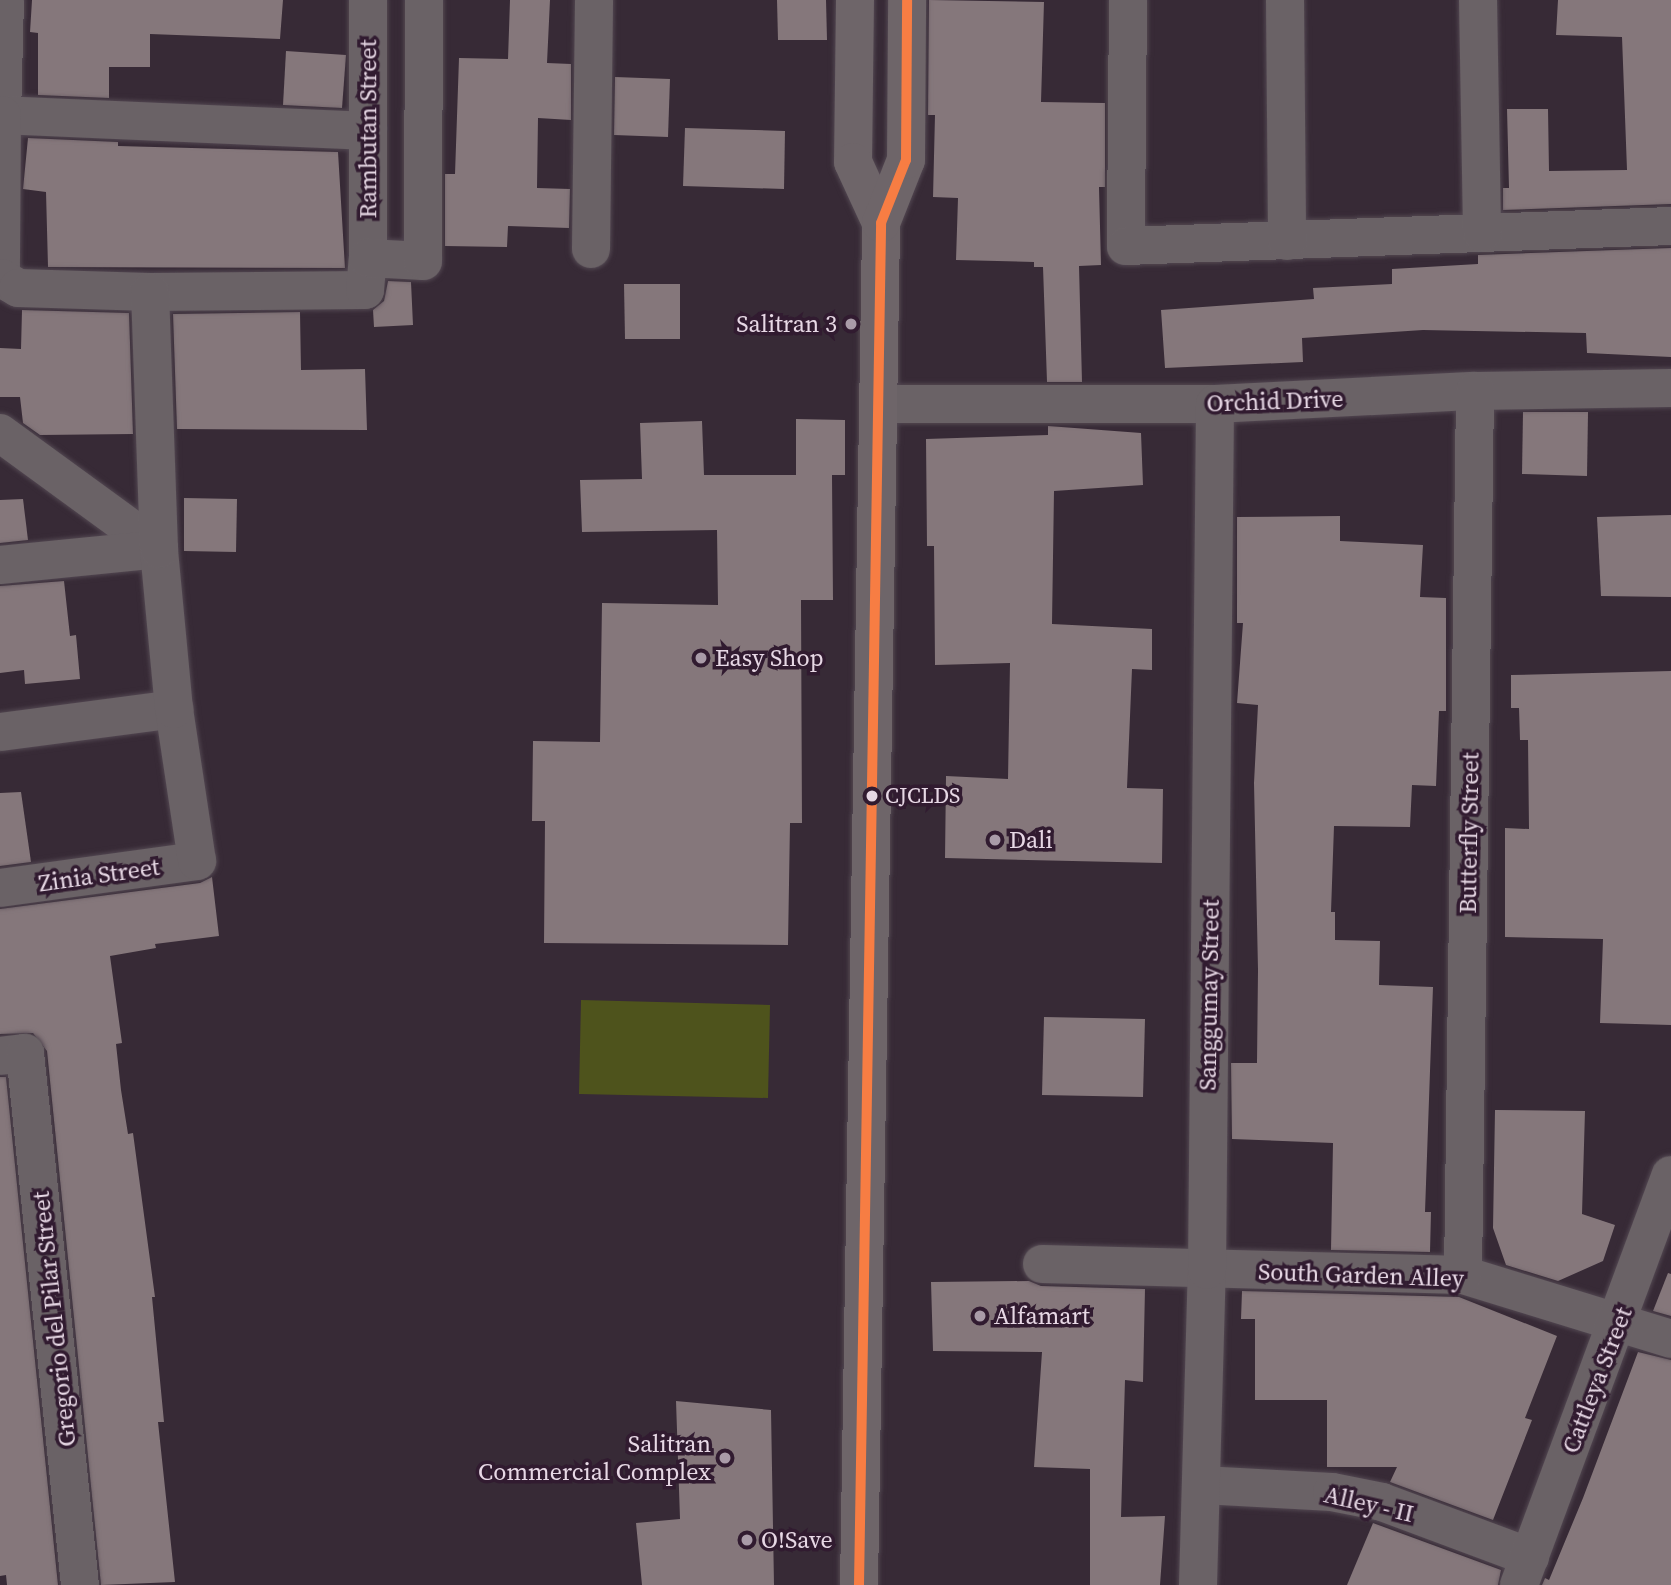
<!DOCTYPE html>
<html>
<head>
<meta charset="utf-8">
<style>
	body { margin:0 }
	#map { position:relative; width:1671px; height:1585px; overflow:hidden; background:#372a36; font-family:"Source Serif 4",serif }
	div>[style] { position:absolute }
	.green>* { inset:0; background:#4e531c }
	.building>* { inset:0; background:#85777b }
	.roads { filter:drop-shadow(0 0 2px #524751) drop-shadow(0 0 2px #524751) }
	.street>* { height:38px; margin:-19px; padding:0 19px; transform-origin:19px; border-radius:19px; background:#6a6266 }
	.secondary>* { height:38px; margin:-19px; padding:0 19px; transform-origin:19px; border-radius:19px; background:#6e6569 }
	.bus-1>* { height:10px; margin:-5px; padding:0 5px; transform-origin:5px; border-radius:5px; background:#f77d43 }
	.dots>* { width:19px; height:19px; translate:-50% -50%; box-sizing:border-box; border:4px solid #311b30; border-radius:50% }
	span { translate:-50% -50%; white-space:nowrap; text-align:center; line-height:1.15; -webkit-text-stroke:7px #311b30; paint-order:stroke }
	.bus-label { font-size:22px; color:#e7d8e5 }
	.left { translate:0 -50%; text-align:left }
	.street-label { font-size:24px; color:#e7d8e5 }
	.poi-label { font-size:24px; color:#e7d8e5 }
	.right { translate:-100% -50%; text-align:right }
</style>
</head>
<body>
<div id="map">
	<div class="green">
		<i style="clip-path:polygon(581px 1000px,770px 1005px,768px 1098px,579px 1094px)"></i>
	</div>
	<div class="building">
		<i style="clip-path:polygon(32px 0,283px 0,280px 39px,150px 34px,150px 67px,109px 67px,109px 98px,38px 95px,38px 33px,30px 32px)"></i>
		<i style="clip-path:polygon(510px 0,550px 0,547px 63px,571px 64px,571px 120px,538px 118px,537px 188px,570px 189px,569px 228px,508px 226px,507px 247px,445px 246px,445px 174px,455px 174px,459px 58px,508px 59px)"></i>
		<i style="clip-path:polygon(777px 0,826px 0,827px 40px,778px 40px)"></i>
		<i style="clip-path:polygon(929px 0,1044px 2px,1041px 102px,1105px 103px,1105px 187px,1099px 187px,1101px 265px,1079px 266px,1082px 382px,1047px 382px,1043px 267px,1034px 267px,1034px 262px,956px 260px,958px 198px,933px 197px,935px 115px,928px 115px)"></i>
		<i style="clip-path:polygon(1558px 0,1671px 0,1671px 204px,1503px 210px,1503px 188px,1509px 188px,1507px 109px,1548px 109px,1549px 171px,1627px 170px,1622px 37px,1556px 35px)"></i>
		<i style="clip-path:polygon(286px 51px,346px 55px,342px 108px,283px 105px)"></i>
		<i style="clip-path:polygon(615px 77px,670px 79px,668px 137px,614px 135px)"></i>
		<i style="clip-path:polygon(685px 128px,785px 131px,784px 189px,683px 186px)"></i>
		<i style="clip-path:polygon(28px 138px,118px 142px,118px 146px,338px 152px,345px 268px,48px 267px,46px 192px,23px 189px)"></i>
		<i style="clip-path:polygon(1671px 248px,1671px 357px,1587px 353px,1586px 333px,1423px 330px,1302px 338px,1303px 362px,1165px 368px,1161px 310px,1314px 299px,1313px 288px,1392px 284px,1392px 269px,1478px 264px,1478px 255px)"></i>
		<i style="clip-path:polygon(388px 281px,411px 282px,413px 325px,374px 327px,373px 310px,384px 301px)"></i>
		<i style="clip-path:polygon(624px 284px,680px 284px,680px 339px,625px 339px)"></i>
		<i style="clip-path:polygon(22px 310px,129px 313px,133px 434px,40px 435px,23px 423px,20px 397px,0 397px,0 348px,21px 349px)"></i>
		<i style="clip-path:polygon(300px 312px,301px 370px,365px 369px,367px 430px,177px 429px,173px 314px)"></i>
		<i style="clip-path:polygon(1523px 412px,1588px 412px,1587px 476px,1522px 474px)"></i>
		<i style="clip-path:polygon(796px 419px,845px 420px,845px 475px,832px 475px,833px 600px,801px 600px,802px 823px,790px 823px,788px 945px,544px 943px,545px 821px,532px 821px,533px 741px,600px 742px,602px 603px,718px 605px,717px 530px,582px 532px,580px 480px,642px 479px,640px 423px,702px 421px,704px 475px,796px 475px)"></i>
		<i style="clip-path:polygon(1048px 426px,1141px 433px,1143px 485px,1054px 491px,1052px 624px,1152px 629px,1152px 670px,1132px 669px,1127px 788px,1163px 789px,1162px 863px,945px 858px,946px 776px,1008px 779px,1010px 663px,935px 665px,934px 546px,927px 546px,926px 439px,1048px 435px)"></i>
		<i style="clip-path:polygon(184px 498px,237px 499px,236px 552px,184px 551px)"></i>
		<i style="clip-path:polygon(23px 499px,28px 540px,0 543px,0 500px)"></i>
		<i style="clip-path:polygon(1671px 515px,1671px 597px,1601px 596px,1597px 517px)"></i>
		<i style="clip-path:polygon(1340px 516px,1340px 541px,1423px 545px,1420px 597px,1446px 598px,1446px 711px,1439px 711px,1436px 786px,1412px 785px,1410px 827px,1334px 826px,1331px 912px,1335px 912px,1335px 940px,1380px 941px,1379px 985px,1433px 987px,1425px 1212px,1431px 1212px,1430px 1252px,1331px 1250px,1333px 1143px,1232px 1139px,1231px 1063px,1257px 1063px,1258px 970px,1254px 783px,1258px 705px,1237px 703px,1243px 623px,1237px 623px,1237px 517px)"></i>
		<i style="clip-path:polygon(64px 581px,70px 636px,76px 635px,80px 679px,25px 684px,24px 670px,0 673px,0 586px)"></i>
		<i style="clip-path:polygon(1671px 671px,1671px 1025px,1600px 1023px,1603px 939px,1505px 937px,1505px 828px,1529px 829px,1528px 740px,1520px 740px,1519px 708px,1511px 708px,1511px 675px)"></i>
		<i style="clip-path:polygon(21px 792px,31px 862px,0 866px,0 793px)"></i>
		<i style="clip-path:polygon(212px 877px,219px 936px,155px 944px,156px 948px,110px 956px,122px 1043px,116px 1044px,121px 1090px,128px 1134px,133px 1133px,155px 1297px,152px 1297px,164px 1422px,158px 1422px,175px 1582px,101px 1585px,47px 1051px,33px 1033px,0 1034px,0 909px,200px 883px)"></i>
		<i style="clip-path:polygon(1044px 1017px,1145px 1019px,1143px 1097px,1042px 1095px)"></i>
		<i style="clip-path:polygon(0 1077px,6px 1077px,58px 1585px,7px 1585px,6px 1575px,0 1576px)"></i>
		<i style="clip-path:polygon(1495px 1110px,1585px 1111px,1582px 1214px,1615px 1225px,1603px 1261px,1558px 1281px,1506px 1265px,1493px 1228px)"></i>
		<i style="clip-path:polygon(1668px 1273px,1671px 1274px,1671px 1316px,1653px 1311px)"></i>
		<i style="clip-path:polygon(1029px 1281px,1041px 1286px,1145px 1289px,1143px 1382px,1125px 1380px,1121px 1517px,1165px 1516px,1160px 1585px,1090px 1585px,1090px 1469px,1034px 1467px,1042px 1352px,933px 1351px,931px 1282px)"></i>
		<i style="clip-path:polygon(1242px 1291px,1459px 1297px,1557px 1336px,1525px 1418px,1532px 1420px,1493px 1520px,1390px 1482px,1397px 1467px,1327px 1467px,1327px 1400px,1255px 1400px,1255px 1319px,1241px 1319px)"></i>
		<i style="clip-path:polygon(1638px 1352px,1671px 1360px,1671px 1585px,1542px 1585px,1545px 1578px,1549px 1580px,1583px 1498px)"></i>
		<i style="clip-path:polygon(676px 1401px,771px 1410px,774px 1585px,642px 1585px,636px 1523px,680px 1519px)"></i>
		<i style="clip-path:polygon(1373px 1523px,1501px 1570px,1498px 1585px,1347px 1585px)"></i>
	</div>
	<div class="roads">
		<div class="street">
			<i style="left:1128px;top:0;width:246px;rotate:90.5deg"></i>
			<i style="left:1126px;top:246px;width:545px;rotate:-2.1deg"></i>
			<i style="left:1285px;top:0;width:241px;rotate:89.5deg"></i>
			<i style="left:1478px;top:0;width:233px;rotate:89deg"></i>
			<i style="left:2px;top:115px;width:115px;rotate:-88.5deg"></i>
			<i style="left:368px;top:131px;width:366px;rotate:-177.5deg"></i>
			<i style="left:2px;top:115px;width:163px;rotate:90.4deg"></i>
			<i style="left:1px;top:278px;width:20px;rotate:30deg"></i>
			<i style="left:18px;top:288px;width:132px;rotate:1.7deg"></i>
			<i style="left:150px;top:292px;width:215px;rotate:-0.5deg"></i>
			<i style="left:365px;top:290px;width:32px;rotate:-85deg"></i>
			<i style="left:368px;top:258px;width:258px;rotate:-90deg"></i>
			<i style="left:591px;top:249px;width:249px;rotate:-89.3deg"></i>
			<i style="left:368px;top:258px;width:55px;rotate:3.1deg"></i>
			<i style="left:423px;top:261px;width:261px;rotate:-89.8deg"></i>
			<i style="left:879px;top:404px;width:336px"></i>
			<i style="left:1215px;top:404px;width:260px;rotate:-2.9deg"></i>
			<i style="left:1475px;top:391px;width:196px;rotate:-0.9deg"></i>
			<i style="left:0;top:433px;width:197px;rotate:36.1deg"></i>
			<i style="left:0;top:565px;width:160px;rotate:-5.7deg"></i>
			<i style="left:0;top:732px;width:176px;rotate:-7.5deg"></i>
			<i style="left:0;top:888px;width:199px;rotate:-7.8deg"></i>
			<i style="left:197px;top:861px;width:154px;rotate:-98.6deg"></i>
			<i style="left:174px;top:709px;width:161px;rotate:-95.4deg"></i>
			<i style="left:159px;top:549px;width:257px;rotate:-92deg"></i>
			<i style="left:0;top:1056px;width:25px;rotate:-7deg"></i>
			<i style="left:25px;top:1053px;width:535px;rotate:84.1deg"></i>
			<i style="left:1042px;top:1264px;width:421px;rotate:1.5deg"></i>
			<i style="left:1463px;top:1275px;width:218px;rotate:17.1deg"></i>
			<i style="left:1463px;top:1275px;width:884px;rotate:-89.22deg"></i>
			<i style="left:1202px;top:1485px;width:130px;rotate:3.1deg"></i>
			<i style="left:1332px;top:1492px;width:51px;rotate:11.3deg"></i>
			<i style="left:1382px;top:1502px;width:158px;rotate:20.4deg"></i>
			<i style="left:1198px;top:1585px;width:315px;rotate:-88.4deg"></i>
			<i style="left:1207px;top:1270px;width:866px;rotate:-89.47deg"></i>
			<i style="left:1519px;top:1585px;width:437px;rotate:-69.7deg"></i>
		</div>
		<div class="secondary">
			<i style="left:855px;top:0;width:162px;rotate:90.7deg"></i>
			<i style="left:853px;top:162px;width:67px;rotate:65.3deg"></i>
			<i style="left:859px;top:1585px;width:1362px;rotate:-89.07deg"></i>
			<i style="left:881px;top:223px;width:68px;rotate:-68.4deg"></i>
			<i style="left:906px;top:160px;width:160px;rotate:-89.6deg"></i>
		</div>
	</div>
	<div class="bus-1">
		<i style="left:859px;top:1585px;width:1362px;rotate:-89.07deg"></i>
		<i style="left:881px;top:223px;width:68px;rotate:-68.4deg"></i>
		<i style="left:906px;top:160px;width:160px;rotate:-89.6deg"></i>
	</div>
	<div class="dots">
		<i style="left:851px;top:324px;background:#a99ba8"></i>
		<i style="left:701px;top:658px;background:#a99ba8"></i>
		<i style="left:872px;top:796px;background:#e7d8e5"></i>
		<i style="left:995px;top:840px;background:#a99ba8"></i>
		<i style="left:980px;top:1316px;background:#a99ba8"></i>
		<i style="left:725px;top:1458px;background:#a99ba8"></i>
		<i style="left:747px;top:1540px;background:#a99ba8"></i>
	</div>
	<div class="bus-label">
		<span class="left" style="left:885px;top:796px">CJCLDS</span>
	</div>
	<div class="street-label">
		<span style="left:368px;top:129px;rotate:-90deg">Rambutan Street</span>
		<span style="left:1275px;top:401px;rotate:-2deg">Orchid Drive</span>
		<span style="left:1469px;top:833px;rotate:-89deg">Butterfly Street</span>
		<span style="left:99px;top:875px;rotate:-8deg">Zinia Street</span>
		<span style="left:1209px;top:995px;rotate:-89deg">Sanggumay Street</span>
		<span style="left:1361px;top:1275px;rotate:2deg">South Garden Alley</span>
		<span style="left:54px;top:1319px;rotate:-96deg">Gregorio del Pilar Street</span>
		<span style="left:1597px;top:1380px;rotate:-69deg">Cattleya Street</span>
		<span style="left:1369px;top:1504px;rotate:13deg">Alley - II</span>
	</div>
	<div class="poi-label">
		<span class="right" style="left:837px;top:324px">Salitran 3</span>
		<span class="left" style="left:715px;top:658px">Easy Shop</span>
		<span class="left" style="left:1009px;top:840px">Dali</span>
		<span class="left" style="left:994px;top:1316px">Alfamart</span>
		<span class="right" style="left:711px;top:1458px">Salitran<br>Commercial Complex</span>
		<span class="left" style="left:761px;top:1540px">O!Save</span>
	</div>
</div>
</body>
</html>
